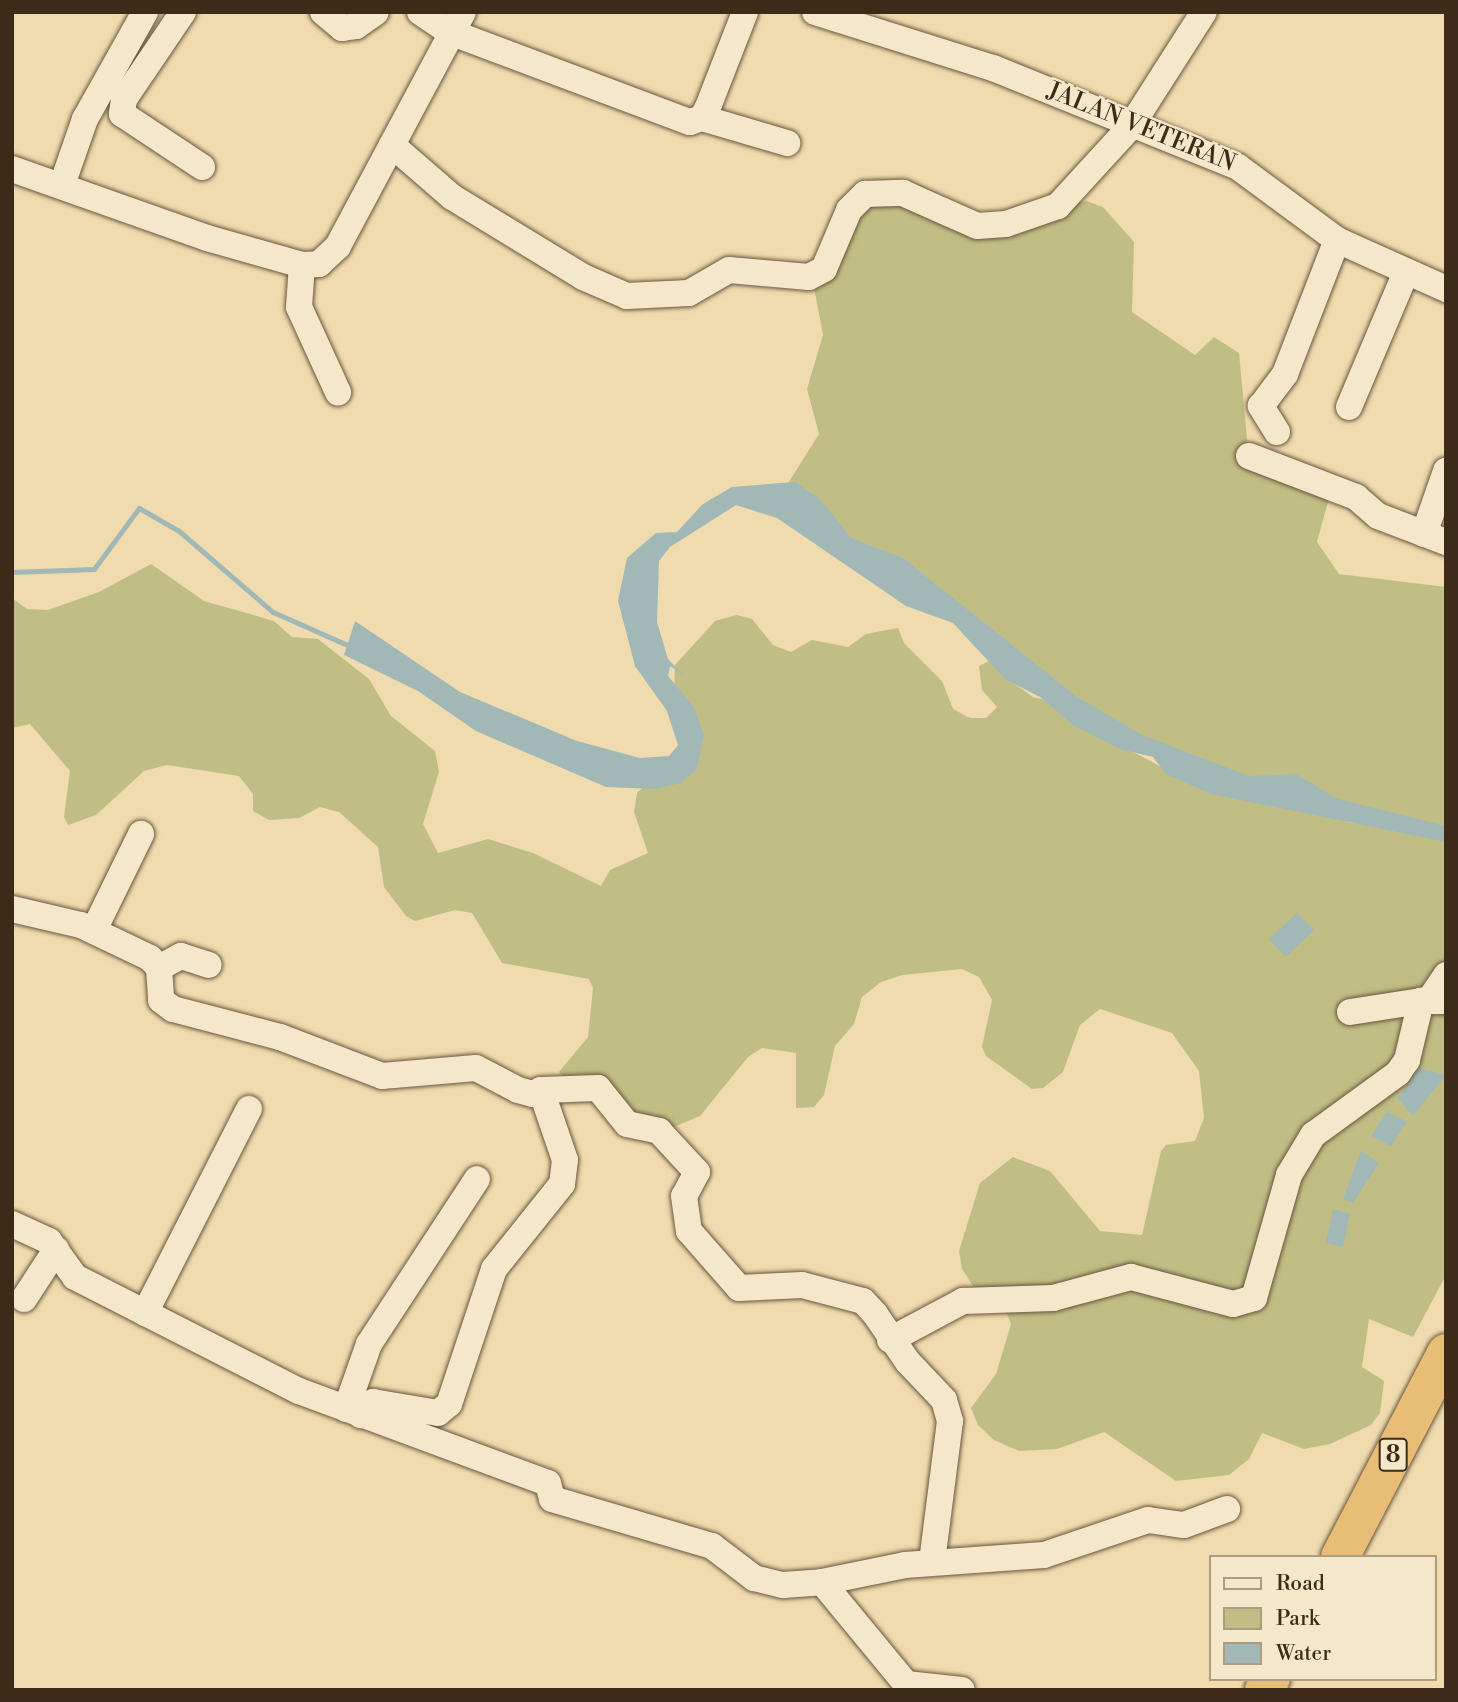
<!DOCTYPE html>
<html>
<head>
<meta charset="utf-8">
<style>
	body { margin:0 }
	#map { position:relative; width:1458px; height:1702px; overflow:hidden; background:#efdbae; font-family:"Libre Bodoni",serif }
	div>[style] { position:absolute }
	.green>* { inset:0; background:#c1be85 }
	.water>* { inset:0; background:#a1b8b7 }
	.stream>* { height:5px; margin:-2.5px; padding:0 2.5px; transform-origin:2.5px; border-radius:2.5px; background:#a1b8b7 }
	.roads { filter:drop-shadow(0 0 2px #6a563e) drop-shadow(0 0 2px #6a563e) }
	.minor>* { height:26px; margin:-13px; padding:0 13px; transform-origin:13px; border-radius:13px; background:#f5e8ca }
	.highway>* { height:38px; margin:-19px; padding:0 19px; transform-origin:19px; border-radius:19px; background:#e8be77 }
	span { translate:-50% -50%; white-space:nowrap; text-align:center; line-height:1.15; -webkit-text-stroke:5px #f5e8ca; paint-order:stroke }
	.shield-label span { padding:2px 5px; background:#f5e8ca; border:2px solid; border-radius:5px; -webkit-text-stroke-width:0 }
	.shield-label { font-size:23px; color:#3d2a19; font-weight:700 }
	.street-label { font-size:24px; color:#3d2a19 }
	.frame { position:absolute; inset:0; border:14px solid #3d2a19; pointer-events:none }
	.legend { position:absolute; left:1209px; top:1555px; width:228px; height:126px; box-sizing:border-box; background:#f5e8ca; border:2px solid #ab9c83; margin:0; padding:9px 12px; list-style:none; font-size:21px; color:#3d2a19 }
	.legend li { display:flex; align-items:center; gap:14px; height:35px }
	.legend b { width:35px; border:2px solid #ab9c83 }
</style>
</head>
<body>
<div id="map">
	<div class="green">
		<i style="clip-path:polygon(882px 193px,922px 202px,976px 229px,1086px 201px,1103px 207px,1134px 242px,1132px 312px,1195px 355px,1214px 337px,1239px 353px,1249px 459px,1331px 491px,1317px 542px,1339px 574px,1446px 587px,1446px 1275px,1413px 1337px,1369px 1319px,1362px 1367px,1384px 1381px,1380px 1413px,1371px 1425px,1330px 1444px,1304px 1449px,1262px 1433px,1249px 1459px,1229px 1475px,1176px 1481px,1104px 1432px,1057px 1449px,1019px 1451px,994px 1440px,978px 1425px,971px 1408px,996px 1374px,1011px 1324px,1007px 1314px,982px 1300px,962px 1269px,959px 1251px,980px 1183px,1013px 1157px,1050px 1171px,1100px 1231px,1142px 1235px,1161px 1151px,1166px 1145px,1195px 1141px,1204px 1118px,1199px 1071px,1172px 1033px,1100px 1009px,1080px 1025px,1063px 1072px,1043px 1088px,1032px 1089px,986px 1056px,982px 1047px,992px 1000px,979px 977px,962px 969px,902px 975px,881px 982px,862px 997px,854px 1024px,835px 1046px,824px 1095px,814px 1107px,796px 1108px,796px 1053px,762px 1048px,748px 1057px,700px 1116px,667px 1130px,651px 1130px,623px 1103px,576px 1093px,559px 1072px,588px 1037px,593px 988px,589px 979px,502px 963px,472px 913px,455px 910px,415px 921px,406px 916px,384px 887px,378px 847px,339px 812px,320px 807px,299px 818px,269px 820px,253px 811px,253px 794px,239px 776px,167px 765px,144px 771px,96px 815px,68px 825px,64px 817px,70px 771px,30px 724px,12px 728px,12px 598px,27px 609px,48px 610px,99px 592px,151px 564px,204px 601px,274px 621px,292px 637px,318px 639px,369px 679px,391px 716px,435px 751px,439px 772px,423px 824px,438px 853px,488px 839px,533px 853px,601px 886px,610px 870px,648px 853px,634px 812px,637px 793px,654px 777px,692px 763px,698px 739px,694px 716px,674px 695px,675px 665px,715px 621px,737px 615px,752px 619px,773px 645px,791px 652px,812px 640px,848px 647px,866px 634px,898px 628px,904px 643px,942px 681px,953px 709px,970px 718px,986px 718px,997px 707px,982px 690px,979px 666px,993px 659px,1013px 683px,1033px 697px,1064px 705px,1079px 723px,1195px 785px,1210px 783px,1213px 790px,1278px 800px,1351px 823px,1369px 817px,1407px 826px,1416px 835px,1412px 819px,1337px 801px,1296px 775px,1249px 778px,1142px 736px,1075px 697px,902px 559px,851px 540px,817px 500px,785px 488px,819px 434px,807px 389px,823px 335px,813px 282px,826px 272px,847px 210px,865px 197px)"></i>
	</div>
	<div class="water">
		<i style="clip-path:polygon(795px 482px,821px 500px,851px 538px,903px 558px,1076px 696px,1142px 735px,1249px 776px,1296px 774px,1338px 799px,1446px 826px,1446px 842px,1211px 794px,1166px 774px,1153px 757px,1120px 749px,1073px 725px,1040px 697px,1005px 679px,953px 623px,906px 606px,777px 518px,736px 505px,670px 547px,659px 561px,657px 622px,668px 659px,685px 677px,670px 666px,668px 676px,694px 707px,704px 735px,697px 769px,681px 783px,655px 789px,606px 787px,476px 731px,418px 691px,344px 655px,355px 621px,460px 692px,577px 741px,640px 758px,669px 756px,678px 745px,667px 711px,635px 666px,618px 601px,627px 558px,656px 533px,677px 532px,703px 504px,732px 487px)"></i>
		<i style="clip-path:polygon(1297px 913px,1314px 930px,1286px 957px,1269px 939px)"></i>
		<i style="clip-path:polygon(1420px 1068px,1446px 1075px,1413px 1116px,1398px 1098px)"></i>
		<i style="clip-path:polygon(1387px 1112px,1407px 1122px,1391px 1146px,1371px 1136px)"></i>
		<i style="clip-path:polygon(1361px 1151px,1379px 1163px,1353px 1203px,1343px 1199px)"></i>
		<i style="clip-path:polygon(1333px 1209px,1350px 1214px,1343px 1247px,1326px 1243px)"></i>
	</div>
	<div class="stream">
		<i style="left:12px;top:572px;width:82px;rotate:-2.1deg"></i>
		<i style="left:94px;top:569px;width:76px;rotate:-53.6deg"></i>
		<i style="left:139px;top:508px;width:46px;rotate:29.9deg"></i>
		<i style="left:179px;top:531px;width:124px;rotate:40.8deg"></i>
		<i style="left:273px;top:612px;width:86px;rotate:23.9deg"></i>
	</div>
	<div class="roads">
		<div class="minor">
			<i style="left:183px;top:12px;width:105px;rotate:124.1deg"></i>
			<i style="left:124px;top:99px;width:15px;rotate:98deg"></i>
			<i style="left:122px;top:114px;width:96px;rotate:33.5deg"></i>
			<i style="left:323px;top:12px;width:25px;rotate:40deg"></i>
			<i style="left:342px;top:28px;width:14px;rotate:-8deg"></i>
			<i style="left:356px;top:26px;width:24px;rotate:-35deg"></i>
			<i style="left:420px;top:12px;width:36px;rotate:34deg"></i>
			<i style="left:450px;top:32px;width:256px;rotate:20.6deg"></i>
			<i style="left:690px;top:122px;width:13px;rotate:-18deg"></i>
			<i style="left:702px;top:118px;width:13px;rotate:-61deg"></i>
			<i style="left:708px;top:107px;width:102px;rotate:-68.7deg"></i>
			<i style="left:815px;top:12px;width:187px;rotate:17.5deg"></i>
			<i style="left:993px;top:68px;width:264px;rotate:22deg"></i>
			<i style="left:1238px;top:167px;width:123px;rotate:36.4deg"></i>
			<i style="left:1337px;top:240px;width:120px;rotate:24.2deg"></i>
			<i style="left:702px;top:118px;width:89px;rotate:16.4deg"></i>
			<i style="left:392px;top:145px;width:79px;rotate:40.9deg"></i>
			<i style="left:452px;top:197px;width:153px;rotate:31.4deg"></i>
			<i style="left:583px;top:277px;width:48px;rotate:23.4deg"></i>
			<i style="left:627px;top:296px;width:62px;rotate:-2.8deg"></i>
			<i style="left:689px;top:293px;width:46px;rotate:-29.9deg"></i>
			<i style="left:729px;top:270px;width:80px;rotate:5deg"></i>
			<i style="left:809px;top:277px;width:17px;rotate:-28deg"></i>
			<i style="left:824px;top:269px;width:64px;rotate:-67deg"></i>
			<i style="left:849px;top:210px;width:23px;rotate:-45deg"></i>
			<i style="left:865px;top:194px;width:38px;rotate:-2deg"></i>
			<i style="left:903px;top:193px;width:81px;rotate:24deg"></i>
			<i style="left:977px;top:226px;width:29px;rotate:-4deg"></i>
			<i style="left:1006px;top:224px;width:55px;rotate:-19.1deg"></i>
			<i style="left:1058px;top:206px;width:108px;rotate:-47.6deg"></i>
			<i style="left:1131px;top:126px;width:135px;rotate:-57.4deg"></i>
			<i style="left:12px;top:169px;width:207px;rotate:19.5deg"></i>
			<i style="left:207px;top:238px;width:99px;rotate:15.9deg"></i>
			<i style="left:302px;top:265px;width:17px;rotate:-3deg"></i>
			<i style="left:319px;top:264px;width:26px;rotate:-43deg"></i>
			<i style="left:338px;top:246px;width:265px;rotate:-61.9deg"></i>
			<i style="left:62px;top:185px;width:70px;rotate:-70.8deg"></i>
			<i style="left:85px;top:119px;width:123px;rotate:-60.7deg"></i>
			<i style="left:302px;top:265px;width:42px;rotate:94.1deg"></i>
			<i style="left:299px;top:307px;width:94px;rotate:65.4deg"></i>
			<i style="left:1349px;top:407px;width:147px;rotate:-67.1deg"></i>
			<i style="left:1277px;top:432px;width:31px;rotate:-122deg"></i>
			<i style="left:1261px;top:406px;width:40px;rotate:-53deg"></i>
			<i style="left:1285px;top:374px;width:144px;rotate:-68.8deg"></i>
			<i style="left:1249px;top:456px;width:115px;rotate:21deg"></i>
			<i style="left:1356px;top:497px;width:29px;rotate:41deg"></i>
			<i style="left:1378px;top:516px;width:73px;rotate:20.9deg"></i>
			<i style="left:1424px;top:534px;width:67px;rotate:-70.8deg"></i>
			<i style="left:12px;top:909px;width:71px;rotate:13.1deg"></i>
			<i style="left:81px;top:925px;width:76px;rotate:25.6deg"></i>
			<i style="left:150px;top:958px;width:13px;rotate:48deg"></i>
			<i style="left:159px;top:968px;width:32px;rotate:86deg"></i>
			<i style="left:161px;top:1000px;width:15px;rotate:37deg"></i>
			<i style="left:173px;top:1009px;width:111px;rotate:14.7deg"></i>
			<i style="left:280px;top:1037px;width:109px;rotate:20.9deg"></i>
			<i style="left:382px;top:1076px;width:94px;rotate:-4.9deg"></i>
			<i style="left:476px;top:1068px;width:47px;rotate:27.6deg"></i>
			<i style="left:518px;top:1090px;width:16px;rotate:15deg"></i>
			<i style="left:533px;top:1094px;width:9px;rotate:-27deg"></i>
			<i style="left:541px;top:1090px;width:74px;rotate:71.1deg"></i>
			<i style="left:565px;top:1160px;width:24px;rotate:97deg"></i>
			<i style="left:562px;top:1184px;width:109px;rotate:128.7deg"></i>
			<i style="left:494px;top:1269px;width:142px;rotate:108.4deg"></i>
			<i style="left:449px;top:1404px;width:14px;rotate:141deg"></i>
			<i style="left:438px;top:1413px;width:66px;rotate:-170.4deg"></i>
			<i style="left:373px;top:1402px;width:18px;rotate:133deg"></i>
			<i style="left:94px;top:930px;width:107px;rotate:-63.9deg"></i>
			<i style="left:159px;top:968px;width:25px;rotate:-29deg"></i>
			<i style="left:181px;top:956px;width:29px;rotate:18deg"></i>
			<i style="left:1430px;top:999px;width:29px;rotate:-56deg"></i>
			<i style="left:1350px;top:1012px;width:72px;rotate:-8.8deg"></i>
			<i style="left:541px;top:1090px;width:57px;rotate:-2deg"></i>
			<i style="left:598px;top:1088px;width:46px;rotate:51.1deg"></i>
			<i style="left:627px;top:1124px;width:33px;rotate:12deg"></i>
			<i style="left:659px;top:1131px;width:56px;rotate:47.2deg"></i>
			<i style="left:697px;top:1172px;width:27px;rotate:118deg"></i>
			<i style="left:684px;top:1196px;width:35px;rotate:82deg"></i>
			<i style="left:689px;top:1231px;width:76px;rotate:48.7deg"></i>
			<i style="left:739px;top:1288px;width:63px;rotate:-2.7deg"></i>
			<i style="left:802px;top:1285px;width:63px;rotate:14.7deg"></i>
			<i style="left:863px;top:1301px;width:18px;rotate:47deg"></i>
			<i style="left:875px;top:1314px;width:58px;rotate:55.5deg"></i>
			<i style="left:908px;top:1362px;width:52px;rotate:46.5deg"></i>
			<i style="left:944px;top:1400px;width:22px;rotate:74deg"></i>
			<i style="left:950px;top:1421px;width:142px;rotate:97.3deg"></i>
			<i style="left:12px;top:1224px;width:41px;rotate:24.7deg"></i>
			<i style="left:49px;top:1241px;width:44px;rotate:54.2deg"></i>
			<i style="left:75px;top:1277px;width:251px;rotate:27deg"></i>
			<i style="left:299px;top:1391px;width:265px;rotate:20.3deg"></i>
			<i style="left:548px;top:1483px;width:16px;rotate:76deg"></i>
			<i style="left:552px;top:1499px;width:167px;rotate:16.4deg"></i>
			<i style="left:712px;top:1546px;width:53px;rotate:37.3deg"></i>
			<i style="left:754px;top:1578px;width:30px;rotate:14deg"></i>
			<i style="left:783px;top:1585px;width:39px;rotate:-4deg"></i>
			<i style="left:822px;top:1582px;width:132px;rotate:50.5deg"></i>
			<i style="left:906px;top:1684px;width:56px;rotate:6.1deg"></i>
			<i style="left:24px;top:1299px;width:59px;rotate:-56.9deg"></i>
			<i style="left:145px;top:1313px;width:229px;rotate:-63deg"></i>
			<i style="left:890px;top:1340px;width:83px;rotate:-28.1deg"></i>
			<i style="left:963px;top:1301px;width:90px;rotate:-1.9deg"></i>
			<i style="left:1053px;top:1298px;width:81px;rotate:-15.1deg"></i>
			<i style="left:1131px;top:1277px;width:106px;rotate:14.8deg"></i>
			<i style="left:1233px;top:1304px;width:22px;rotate:-16deg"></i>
			<i style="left:1254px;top:1298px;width:128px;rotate:-74.1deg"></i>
			<i style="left:1289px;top:1175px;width:47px;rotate:-59deg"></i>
			<i style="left:1313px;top:1135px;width:105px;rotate:-36.1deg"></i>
			<i style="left:1398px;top:1073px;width:16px;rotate:-55deg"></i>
			<i style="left:1407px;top:1060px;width:61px;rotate:-76.7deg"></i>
			<i style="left:1421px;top:1001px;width:25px"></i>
			<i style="left:346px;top:1409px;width:69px;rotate:-70.5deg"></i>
			<i style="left:369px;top:1344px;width:197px;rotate:-56.8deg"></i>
			<i style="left:822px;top:1582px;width:85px;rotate:-11.6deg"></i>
			<i style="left:905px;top:1565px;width:139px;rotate:-4.1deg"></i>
			<i style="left:1044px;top:1555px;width:110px;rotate:-18.6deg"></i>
			<i style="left:1148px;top:1520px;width:36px;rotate:8deg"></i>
			<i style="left:1184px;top:1525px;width:46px;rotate:-20.4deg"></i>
		</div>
		<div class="highway">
			<i style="left:1340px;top:1557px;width:230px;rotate:-62.5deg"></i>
			<i style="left:1264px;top:1690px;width:13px;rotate:-58deg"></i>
		</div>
	</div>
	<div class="shield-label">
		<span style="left:1393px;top:1455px">8</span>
	</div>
	<div class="street-label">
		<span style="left:1141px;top:128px;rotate:22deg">JALAN VETERAN</span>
	</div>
	<div class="frame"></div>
	<ul class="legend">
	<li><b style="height:9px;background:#f5e8ca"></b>Road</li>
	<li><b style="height:19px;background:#c1be85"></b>Park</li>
	<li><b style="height:19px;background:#a1b8b7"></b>Water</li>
	</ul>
</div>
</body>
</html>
